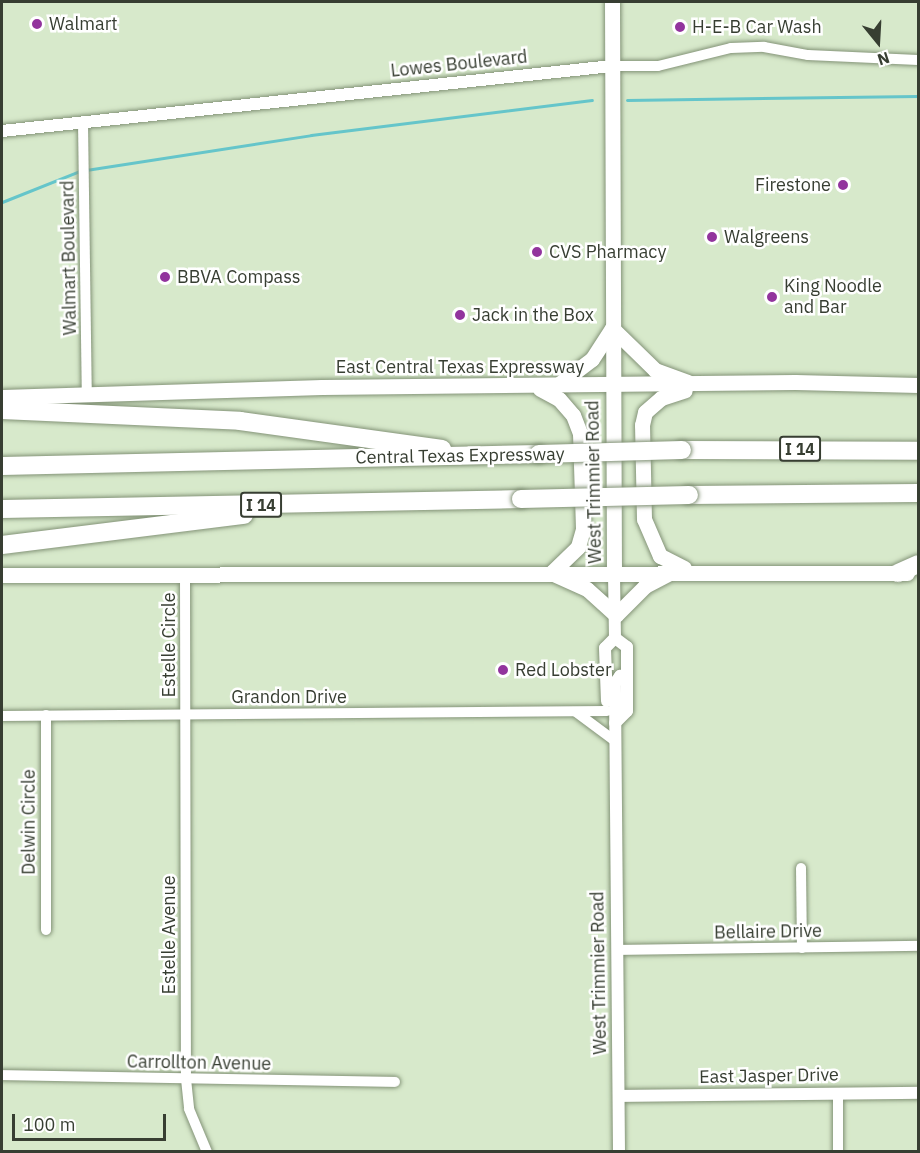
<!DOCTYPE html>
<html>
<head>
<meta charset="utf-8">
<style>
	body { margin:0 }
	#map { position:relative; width:920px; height:1153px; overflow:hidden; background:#d7e9cb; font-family:"IBM Plex Sans",sans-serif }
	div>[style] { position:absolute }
	.stream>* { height:3px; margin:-1.5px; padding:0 1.5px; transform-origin:1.5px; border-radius:1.5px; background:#65c5ca }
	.roads { filter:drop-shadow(0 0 2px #839377) drop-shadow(0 0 2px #839377) }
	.minor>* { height:10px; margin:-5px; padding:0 5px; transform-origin:5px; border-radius:5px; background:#fff }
	.tertiary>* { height:12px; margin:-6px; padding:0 6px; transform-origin:6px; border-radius:6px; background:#fff }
	.secondary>* { height:15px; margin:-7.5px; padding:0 7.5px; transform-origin:7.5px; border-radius:7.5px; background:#fff }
	.motorway>* { height:18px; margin:-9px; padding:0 9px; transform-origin:9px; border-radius:9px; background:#fff }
	.bridges { filter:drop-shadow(0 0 2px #839377) drop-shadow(0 0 2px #839377) }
	.motorway-bridge>* { height:18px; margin:-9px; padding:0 9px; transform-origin:9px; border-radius:9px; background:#fff }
	.dots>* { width:16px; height:16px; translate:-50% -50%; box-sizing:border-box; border:3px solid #fff; border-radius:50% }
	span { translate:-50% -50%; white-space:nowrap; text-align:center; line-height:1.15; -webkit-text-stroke:5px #fff; paint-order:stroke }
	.shield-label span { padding:2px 4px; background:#fff; border:2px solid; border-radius:4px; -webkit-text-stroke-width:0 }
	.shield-label { font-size:16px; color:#373e32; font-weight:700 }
	.poi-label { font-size:18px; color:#373e32 }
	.left { translate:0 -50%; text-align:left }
	.right { translate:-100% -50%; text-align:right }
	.street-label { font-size:18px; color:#373e32 }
	.frame { position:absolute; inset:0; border:3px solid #373e32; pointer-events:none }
	.north { position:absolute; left:848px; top:12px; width:60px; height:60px; -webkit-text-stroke:4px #fff; paint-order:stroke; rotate:162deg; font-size:16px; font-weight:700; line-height:24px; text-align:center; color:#373e32 }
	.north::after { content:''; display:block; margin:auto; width:21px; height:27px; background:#373e32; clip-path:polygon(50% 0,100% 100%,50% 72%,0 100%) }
	.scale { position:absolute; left:12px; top:1114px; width:154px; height:27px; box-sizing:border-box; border:3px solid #373e32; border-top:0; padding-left:8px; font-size:18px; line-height:21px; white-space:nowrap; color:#373e32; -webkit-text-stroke:4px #fff; paint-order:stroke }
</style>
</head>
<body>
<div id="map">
	<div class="stream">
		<i style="left:627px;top:100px;width:291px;rotate:-0.8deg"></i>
		<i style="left:86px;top:170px;width:228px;rotate:-8.8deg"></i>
		<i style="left:311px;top:135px;width:283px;rotate:-7.1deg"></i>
		<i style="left:2px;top:202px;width:84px;rotate:-21.7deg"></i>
	</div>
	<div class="roads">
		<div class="minor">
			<i style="left:612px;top:66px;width:46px"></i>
			<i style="left:658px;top:66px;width:75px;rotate:-13.9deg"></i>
			<i style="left:731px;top:48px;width:33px;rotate:-2deg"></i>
			<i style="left:764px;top:47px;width:45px;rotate:10.3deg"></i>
			<i style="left:808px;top:55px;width:110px;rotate:2.6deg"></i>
			<i style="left:83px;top:122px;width:271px;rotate:89.2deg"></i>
			<i style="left:185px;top:575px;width:504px;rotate:89.89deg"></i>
			<i style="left:186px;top:1079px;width:30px;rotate:84deg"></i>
			<i style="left:189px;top:1109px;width:47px;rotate:67.3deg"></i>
			<i style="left:576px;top:712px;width:49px;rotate:36.6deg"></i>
			<i style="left:46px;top:715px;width:215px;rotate:90deg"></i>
			<i style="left:2px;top:716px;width:605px;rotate:-0.47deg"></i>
			<i style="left:801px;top:868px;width:80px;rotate:89.3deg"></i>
			<i style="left:618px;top:950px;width:300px;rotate:-0.8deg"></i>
			<i style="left:2px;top:1075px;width:393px;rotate:1deg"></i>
			<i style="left:838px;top:1093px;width:59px;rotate:90deg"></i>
		</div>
		<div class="tertiary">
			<i style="left:2px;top:131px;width:613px;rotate:-6.08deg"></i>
			<i style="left:615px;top:638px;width:15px;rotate:37deg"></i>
			<i style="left:627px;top:647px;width:64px;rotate:90deg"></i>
			<i style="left:627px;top:711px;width:17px;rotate:135deg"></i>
			<i style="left:607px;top:701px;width:53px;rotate:-92.2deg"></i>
			<i style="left:605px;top:648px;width:14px;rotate:-45deg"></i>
			<i style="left:615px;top:638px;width:66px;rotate:-90.9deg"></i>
			<i style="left:619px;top:1096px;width:299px;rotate:-0.6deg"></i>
			<i style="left:619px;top:1152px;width:469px;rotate:-90.5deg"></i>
			<i style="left:615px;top:683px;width:9px;rotate:-54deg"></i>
			<i style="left:620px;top:676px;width:7px"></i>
		</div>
		<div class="secondary">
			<i style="left:612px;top:2px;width:570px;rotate:89.8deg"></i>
			<i style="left:612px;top:328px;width:60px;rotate:44.3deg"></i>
			<i style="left:655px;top:370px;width:35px;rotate:20deg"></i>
			<i style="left:555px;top:387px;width:46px;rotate:-37.1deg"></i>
			<i style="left:592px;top:359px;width:35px;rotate:-57deg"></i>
			<i style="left:540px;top:389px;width:21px;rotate:28deg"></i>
			<i style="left:559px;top:399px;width:21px;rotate:49deg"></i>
			<i style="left:573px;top:415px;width:19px;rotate:69deg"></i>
			<i style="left:580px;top:433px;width:96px;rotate:88.2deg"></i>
			<i style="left:583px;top:529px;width:19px;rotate:106deg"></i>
			<i style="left:578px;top:547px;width:37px;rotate:136deg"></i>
			<i style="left:551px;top:573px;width:39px;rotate:24deg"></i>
			<i style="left:587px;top:589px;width:39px;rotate:42deg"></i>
			<i style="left:616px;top:615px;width:41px;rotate:-45deg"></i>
			<i style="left:645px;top:586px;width:26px;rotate:-28deg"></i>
			<i style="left:2px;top:397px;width:320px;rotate:-1.8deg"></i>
			<i style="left:322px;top:387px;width:473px;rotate:-0.6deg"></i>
			<i style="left:795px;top:382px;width:123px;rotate:1.4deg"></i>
			<i style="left:684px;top:568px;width:27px;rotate:-153deg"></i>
			<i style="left:660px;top:556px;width:40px;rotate:-113.4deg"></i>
			<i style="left:644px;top:519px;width:94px;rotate:-91.2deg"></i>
			<i style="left:642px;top:425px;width:13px;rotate:-77deg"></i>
			<i style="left:645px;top:412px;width:21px;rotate:-41deg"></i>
			<i style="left:661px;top:398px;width:25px;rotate:-18deg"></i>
			<i style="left:2px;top:575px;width:905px;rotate:-0.13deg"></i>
		</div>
		<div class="motorway">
			<i style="left:2px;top:410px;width:238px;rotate:2.6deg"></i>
			<i style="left:240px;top:421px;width:204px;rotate:7.9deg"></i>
			<i style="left:682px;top:450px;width:236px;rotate:0.2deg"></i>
			<i style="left:2px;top:466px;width:537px;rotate:-1.28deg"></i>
			<i style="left:689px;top:495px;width:229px;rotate:-0.5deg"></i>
			<i style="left:2px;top:509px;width:519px;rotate:-1.1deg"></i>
			<i style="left:2px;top:545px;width:244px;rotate:-7.1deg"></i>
			<i style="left:898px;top:573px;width:22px;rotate:-24deg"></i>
		</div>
	</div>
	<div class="bridges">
		<div class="motorway-bridge">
			<i style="left:539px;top:454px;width:143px;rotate:-1.6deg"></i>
			<i style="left:521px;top:499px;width:168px;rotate:-1.4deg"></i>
		</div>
	</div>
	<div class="dots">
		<i style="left:37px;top:24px;background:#92349d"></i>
		<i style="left:680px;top:27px;background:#92349d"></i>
		<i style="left:843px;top:185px;background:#92349d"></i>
		<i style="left:712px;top:237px;background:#92349d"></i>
		<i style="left:537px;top:252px;background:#92349d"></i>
		<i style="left:165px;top:277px;background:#92349d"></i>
		<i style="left:772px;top:297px;background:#92349d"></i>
		<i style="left:460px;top:315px;background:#92349d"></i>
		<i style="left:503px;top:670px;background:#92349d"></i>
	</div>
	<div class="shield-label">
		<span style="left:800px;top:449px">I 14</span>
		<span style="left:261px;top:505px">I 14</span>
	</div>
	<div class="poi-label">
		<span class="left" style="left:49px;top:24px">Walmart</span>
		<span class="left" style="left:692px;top:27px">H-E-B Car Wash</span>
		<span class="right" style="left:831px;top:185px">Firestone</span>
		<span class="left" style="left:724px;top:237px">Walgreens</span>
		<span class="left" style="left:549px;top:252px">CVS Pharmacy</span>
		<span class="left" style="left:177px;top:277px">BBVA Compass</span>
		<span class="left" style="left:784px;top:297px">King Noodle<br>and Bar</span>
		<span class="left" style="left:472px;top:315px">Jack in the Box</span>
		<span class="left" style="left:515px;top:670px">Red Lobster</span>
	</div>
	<div class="street-label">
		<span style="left:459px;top:64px;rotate:-6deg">Lowes Boulevard</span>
		<span style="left:69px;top:258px;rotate:-91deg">Walmart Boulevard</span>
		<span style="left:460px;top:367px">East Central Texas Expressway</span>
		<span style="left:460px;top:456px;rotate:-1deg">Central Texas Expressway</span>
		<span style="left:594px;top:482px;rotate:-91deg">West Trimmier Road</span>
		<span style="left:169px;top:645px;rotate:-90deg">Estelle Circle</span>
		<span style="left:289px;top:697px">Grandon Drive</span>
		<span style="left:29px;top:822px;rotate:-90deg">Delwin Circle</span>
		<span style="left:768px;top:932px;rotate:-1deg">Bellaire Drive</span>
		<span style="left:169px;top:935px;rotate:-90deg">Estelle Avenue</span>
		<span style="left:599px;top:973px;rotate:-91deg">West Trimmier Road</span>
		<span style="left:199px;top:1063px;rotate:1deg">Carrollton Avenue</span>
		<span style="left:769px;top:1076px;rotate:-1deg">East Jasper Drive</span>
	</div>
	<div class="frame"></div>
	<div class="north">N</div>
	<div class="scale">100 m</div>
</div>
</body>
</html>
